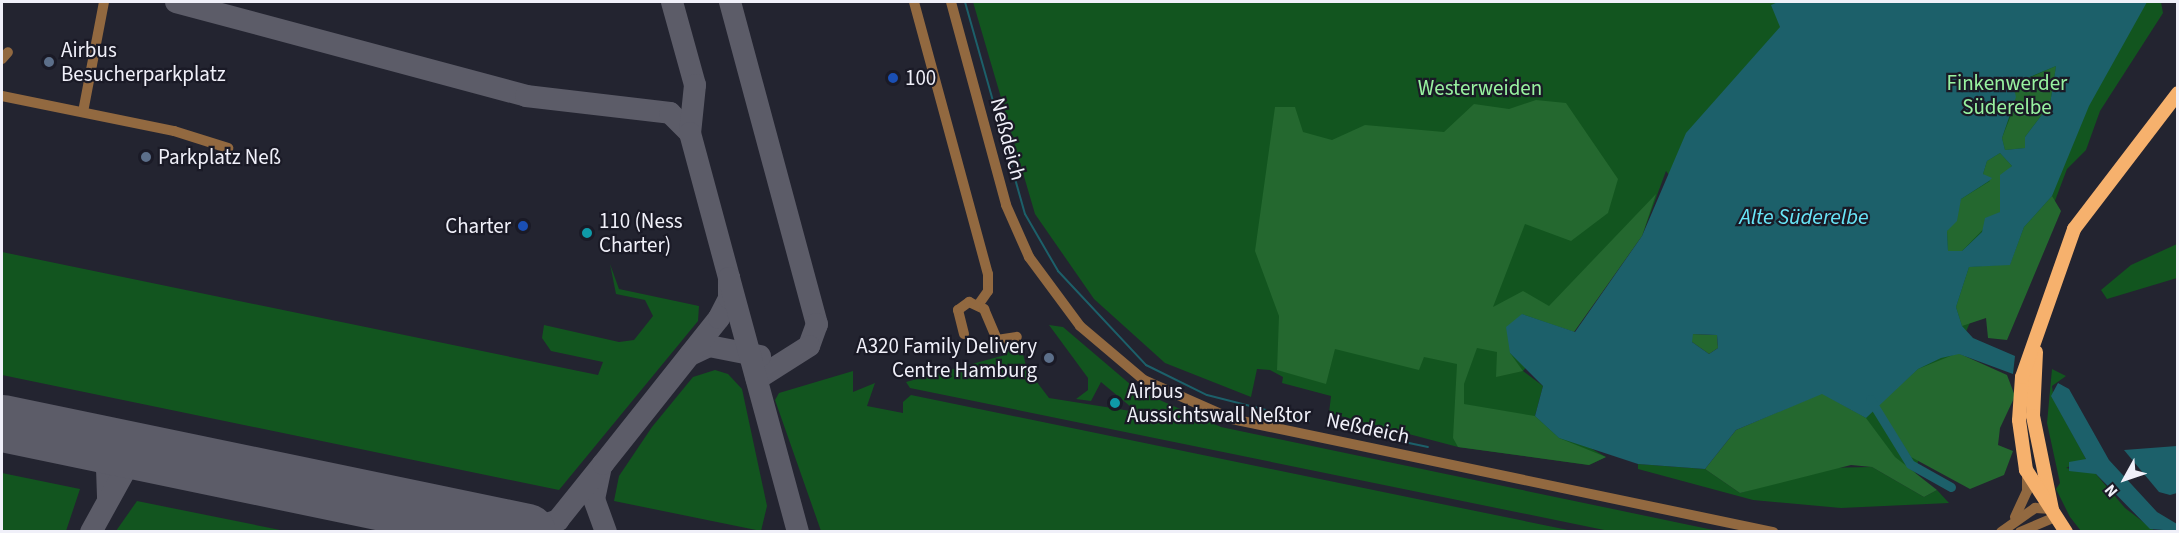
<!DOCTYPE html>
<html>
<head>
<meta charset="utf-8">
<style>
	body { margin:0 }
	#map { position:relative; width:2179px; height:533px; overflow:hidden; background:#232430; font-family:"Source Sans 3",sans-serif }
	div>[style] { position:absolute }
	.green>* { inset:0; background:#12551f }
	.forest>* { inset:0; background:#24682f }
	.water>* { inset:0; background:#1c606a }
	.stream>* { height:2px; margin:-1px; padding:0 1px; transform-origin:1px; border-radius:1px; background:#1c606a }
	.canal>* { height:9px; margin:-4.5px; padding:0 4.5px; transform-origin:4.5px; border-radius:4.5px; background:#1c606a }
	.taxiway>* { height:22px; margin:-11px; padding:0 11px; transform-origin:11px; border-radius:11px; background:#5c5c68 }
	.runway>* { height:57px; margin:-28.5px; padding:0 28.5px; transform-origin:28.5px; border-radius:28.5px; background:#5c5c68 }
	.minor>* { height:10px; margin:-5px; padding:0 5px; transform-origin:5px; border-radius:5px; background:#926940 }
	.major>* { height:14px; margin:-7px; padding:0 7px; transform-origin:7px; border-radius:7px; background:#f6b16d }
	.dots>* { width:16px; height:16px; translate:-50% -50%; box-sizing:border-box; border:3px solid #1a1a26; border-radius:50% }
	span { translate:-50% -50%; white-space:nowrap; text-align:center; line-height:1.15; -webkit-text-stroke:4.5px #1a1a26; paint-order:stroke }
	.poi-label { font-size:21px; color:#f0f0f9 }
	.left { translate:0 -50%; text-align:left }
	.right { translate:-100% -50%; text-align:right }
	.park-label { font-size:21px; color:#98f2a0 }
	.street-label { font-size:21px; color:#f0f0f9 }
	.water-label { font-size:22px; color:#68e6f8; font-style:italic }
	.frame { position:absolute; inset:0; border:3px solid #f0f0f9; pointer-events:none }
	.north { position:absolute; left:2095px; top:449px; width:60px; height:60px; -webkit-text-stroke:4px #1a1a26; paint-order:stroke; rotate:230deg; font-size:16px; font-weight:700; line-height:24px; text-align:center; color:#f0f0f9 }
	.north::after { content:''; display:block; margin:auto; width:21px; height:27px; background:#f0f0f9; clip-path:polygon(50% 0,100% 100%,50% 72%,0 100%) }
</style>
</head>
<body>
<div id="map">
	<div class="green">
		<i style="clip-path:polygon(973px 2px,2161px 2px,2163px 13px,2100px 111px,2086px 150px,2067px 169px,2050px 214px,1980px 299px,1927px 423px,1912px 487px,1666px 171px,1642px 236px,1523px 371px,1543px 386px,1535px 416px,1606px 457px,1589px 465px,1458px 447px,1329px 413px,1331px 396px,1282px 383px,1283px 377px,1270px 370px,1257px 369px,1251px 397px,1165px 363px,1094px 299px,1035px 214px)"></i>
		<i style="clip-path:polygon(2177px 244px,2177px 278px,2107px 299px,2101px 290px,2131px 265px)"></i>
		<i style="clip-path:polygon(2px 252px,598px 375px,603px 362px,551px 351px,542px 338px,544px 325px,619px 342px,634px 340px,653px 316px,645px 300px,616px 294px,610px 264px,619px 289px,699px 306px,698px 321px,559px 490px,2px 375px)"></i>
		<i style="clip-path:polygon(1049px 325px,1063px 327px,1137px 390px,1221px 427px,1718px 531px,1609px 531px,910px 388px,906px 382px,1005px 355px,1012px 345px,1021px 347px,1027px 369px,1049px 398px,1137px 412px,1101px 382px,1091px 401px,1076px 399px,1088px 390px,1088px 378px)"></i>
		<i style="clip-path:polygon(2052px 369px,2066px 376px,2052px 386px,2054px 400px,2086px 459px,2066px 468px,2095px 473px,2125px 508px,2155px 531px,2081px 531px,2070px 517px,2056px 489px,2060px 483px,2047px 423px)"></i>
		<i style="clip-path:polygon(715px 370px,728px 374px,742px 389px,767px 506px,761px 531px,614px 501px,619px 476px,652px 427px,693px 377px)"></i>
		<i style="clip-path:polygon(853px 371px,853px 392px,875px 383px,867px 406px,903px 413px,903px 402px,911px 395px,1573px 531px,821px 531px,775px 400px,779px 393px)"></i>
		<i style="clip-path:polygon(1638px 464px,1705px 469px,1740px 493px,1821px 468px,1872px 467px,1924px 497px,1937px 490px,1949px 503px,1841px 508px,1753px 500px,1638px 469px)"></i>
		<i style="clip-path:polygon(2px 473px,80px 489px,66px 531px,2px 531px)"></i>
		<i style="clip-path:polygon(137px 501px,285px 531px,116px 531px)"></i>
	</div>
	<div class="forest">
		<i style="clip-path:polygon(2056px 66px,2050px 104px,2025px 137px,2025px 148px,2005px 150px,2002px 138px,2013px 110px,2013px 85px)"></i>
		<i style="clip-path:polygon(1536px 100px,1566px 103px,1618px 179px,1608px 213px,1571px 241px,1525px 224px,1493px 307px,1523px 291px,1549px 306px,1656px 194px,1642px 236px,1574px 332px,1522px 314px,1510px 353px,1523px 371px,1496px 377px,1497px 352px,1477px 348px,1464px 384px,1464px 404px,1535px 416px,1559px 438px,1606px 457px,1589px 465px,1458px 447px,1453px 438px,1457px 364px,1424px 357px,1419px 370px,1335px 349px,1326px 384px,1277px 370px,1279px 316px,1255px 251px,1275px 107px,1295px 107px,1303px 132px,1332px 140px,1365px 125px,1444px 132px,1474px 104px,1509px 109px)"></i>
		<i style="clip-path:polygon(2000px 153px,2012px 166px,2001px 177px,2000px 212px,1962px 251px,1948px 251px,1947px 231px,1961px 199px,1990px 181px,1983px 174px,1987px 161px)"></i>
		<i style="clip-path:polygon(2052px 196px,2061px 211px,2007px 340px,1988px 338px,1986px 318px,1962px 326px,1956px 307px,1969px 267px,2010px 264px,2024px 227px)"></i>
		<i style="clip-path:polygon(1692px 334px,1717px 335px,1718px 348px,1709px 354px,1692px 342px)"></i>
		<i style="clip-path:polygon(1958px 353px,2007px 375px,2015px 396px,2000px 428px,1998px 445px,2013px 451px,2004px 475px,1970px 489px,1911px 457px,1878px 405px,1918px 369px)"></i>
		<i style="clip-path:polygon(1822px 393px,1866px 418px,1895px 457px,1937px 490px,1924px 497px,1872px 467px,1851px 465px,1740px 493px,1705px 469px,1736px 430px)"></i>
	</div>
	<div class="water">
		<i style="clip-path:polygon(evenodd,1778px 2px,2147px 2px,2089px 106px,2052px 196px,2024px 227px,2010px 265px,1969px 267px,1956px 307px,1962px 326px,1973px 338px,2015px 356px,2013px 374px,1959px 354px,1941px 358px,1918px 369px,1866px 418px,1822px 394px,1736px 430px,1705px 469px,1638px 464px,1559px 438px,1535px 416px,1543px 386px,1510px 353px,1506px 327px,1522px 314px,1575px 332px,1642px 236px,1686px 133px,1780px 27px,1771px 5px,1778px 2px,2056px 66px,2050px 104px,2025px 137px,2025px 148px,2005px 150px,2002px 138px,2016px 97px,2013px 84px,2056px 66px,1778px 2px,2000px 153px,2012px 166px,2000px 175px,2000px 212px,1985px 218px,1982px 232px,1962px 251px,1948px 251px,1947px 231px,1957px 221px,1961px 199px,1989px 181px,1992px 178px,1983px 174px,1987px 161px,2000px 153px,1778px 2px,1693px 334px,1717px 335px,1718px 348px,1709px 354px,1692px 342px,1693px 334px)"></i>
		<i style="clip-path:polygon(2058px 383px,2069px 389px,2109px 460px,2157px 512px,2177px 524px,2177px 531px,2150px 529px,2096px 474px,2069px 471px,2069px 462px,2086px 459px,2051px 396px)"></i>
		<i style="clip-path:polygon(2177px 446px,2177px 493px,2170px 495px,2159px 492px,2124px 450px)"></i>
	</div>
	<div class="stream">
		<i style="left:965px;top:2px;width:220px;rotate:74.2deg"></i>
		<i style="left:1025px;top:214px;width:66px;rotate:59.9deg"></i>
		<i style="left:1058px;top:271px;width:129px;rotate:46.9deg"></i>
		<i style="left:1146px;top:365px;width:68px;rotate:26.2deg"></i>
		<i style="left:1207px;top:395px;width:105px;rotate:14.3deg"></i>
		<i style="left:1333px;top:427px;width:97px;rotate:11.9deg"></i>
	</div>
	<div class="canal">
		<i style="left:1870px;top:399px;width:76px;rotate:58.4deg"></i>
		<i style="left:1910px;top:464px;width:47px;rotate:29.3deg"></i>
	</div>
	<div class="taxiway">
		<i style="left:176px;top:2px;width:362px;rotate:15deg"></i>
		<i style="left:526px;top:96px;width:145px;rotate:6.7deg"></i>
		<i style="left:670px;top:113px;width:28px;rotate:45deg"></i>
		<i style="left:672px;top:2px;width:86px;rotate:74.5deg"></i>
		<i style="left:695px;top:85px;width:48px;rotate:95.9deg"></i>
		<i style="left:690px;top:133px;width:150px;rotate:74.9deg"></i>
		<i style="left:730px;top:2px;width:334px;rotate:74.9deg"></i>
		<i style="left:817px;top:324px;width:23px;rotate:110deg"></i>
		<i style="left:809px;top:346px;width:62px;rotate:147.6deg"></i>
		<i style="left:690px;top:355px;width:21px;rotate:-25deg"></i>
		<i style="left:709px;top:346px;width:52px;rotate:11.1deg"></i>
		<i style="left:83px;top:440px;width:37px;rotate:49deg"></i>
		<i style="left:107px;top:468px;width:30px;rotate:88deg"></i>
		<i style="left:600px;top:471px;width:29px;rotate:102deg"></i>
		<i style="left:594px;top:499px;width:35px;rotate:70deg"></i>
		<i style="left:525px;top:531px;width:35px;rotate:-18deg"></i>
		<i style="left:558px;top:520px;width:72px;rotate:-51.2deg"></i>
		<i style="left:603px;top:464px;width:186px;rotate:-51.5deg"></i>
		<i style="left:719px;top:318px;width:22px;rotate:-63deg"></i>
		<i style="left:729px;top:298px;width:20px;rotate:-90deg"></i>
		<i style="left:729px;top:278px;width:263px;rotate:74.8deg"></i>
		<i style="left:91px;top:532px;width:77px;rotate:-61.1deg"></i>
		<i style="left:128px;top:465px;width:14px;rotate:-45deg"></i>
		<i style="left:138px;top:455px;width:13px;rotate:-4deg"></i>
	</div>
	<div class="runway">
		<i style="left:2px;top:423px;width:536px;rotate:11.73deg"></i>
	</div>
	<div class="minor">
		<i style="left:914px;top:2px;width:282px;rotate:74.8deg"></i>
		<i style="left:988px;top:274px;width:17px;rotate:90deg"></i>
		<i style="left:988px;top:291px;width:16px;rotate:125deg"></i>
		<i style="left:951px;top:2px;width:210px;rotate:74.8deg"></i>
		<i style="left:1006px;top:205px;width:57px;rotate:66.1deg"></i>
		<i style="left:1029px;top:257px;width:86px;rotate:53.5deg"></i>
		<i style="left:1080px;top:326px;width:84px;rotate:40.2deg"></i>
		<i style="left:1144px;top:380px;width:96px;rotate:23.9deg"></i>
		<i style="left:1232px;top:419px;width:553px;rotate:11.8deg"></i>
		<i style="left:2px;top:59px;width:9px;rotate:-49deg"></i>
		<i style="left:2px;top:96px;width:176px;rotate:11.5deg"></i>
		<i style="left:174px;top:131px;width:57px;rotate:17.5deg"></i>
		<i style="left:83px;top:112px;width:112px;rotate:-79.2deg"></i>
		<i style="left:964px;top:334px;width:25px;rotate:-104deg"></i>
		<i style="left:958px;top:310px;width:14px;rotate:-36deg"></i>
		<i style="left:969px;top:302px;width:17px;rotate:25deg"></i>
		<i style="left:984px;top:309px;width:34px;rotate:67deg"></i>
		<i style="left:997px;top:340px;width:20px;rotate:-9deg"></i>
		<i style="left:2015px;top:517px;width:29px;rotate:-65deg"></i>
		<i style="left:2027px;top:491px;width:18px;rotate:-90deg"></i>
		<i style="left:2001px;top:532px;width:42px;rotate:-35.2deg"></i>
		<i style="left:2035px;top:508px;width:17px;rotate:3deg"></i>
		<i style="left:2020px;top:532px;width:39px;rotate:-23deg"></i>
	</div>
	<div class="major">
		<i style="left:2036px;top:352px;width:64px;rotate:92.7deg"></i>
		<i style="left:2033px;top:416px;width:95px;rotate:78.5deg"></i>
		<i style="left:2066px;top:532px;width:74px;rotate:-122.8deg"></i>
		<i style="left:2026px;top:470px;width:50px;rotate:-98deg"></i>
		<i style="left:2019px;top:420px;width:43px;rotate:-86deg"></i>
		<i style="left:2022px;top:377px;width:157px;rotate:-70.6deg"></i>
		<i style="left:2074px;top:229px;width:171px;rotate:-52.6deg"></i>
	</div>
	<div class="dots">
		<i style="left:49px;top:62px;background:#5c6f8a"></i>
		<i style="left:893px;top:78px;background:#1a4fb4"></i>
		<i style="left:146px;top:157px;background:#5c6f8a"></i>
		<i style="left:523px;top:226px;background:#1a4fb4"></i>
		<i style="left:587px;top:233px;background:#0f9aa8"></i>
		<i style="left:1049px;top:358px;background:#5c6f8a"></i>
		<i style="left:1115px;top:403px;background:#0f9aa8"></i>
	</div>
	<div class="poi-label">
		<span class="left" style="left:61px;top:62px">Airbus<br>Besucherparkplatz</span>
		<span class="left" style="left:905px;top:78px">100</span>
		<span class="left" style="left:158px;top:157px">Parkplatz Neß</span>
		<span class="left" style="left:599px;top:233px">110 (Ness<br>Charter)</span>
		<span class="right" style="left:511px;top:226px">Charter</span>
		<span class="right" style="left:1037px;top:358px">A320 Family Delivery<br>Centre Hamburg</span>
		<span class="left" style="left:1127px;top:403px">Airbus<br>Aussichtswall Neßtor</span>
	</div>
	<div class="park-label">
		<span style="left:2007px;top:95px">Finkenwerder<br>Süderelbe</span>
		<span style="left:1480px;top:88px">Westerweiden</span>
	</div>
	<div class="street-label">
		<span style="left:1008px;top:139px;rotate:75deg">Neßdeich</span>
		<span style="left:1368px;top:428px;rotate:12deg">Neßdeich</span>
	</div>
	<div class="water-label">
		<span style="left:1804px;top:218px">Alte Süderelbe</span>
	</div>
	<div class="frame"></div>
	<div class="north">N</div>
</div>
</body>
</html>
